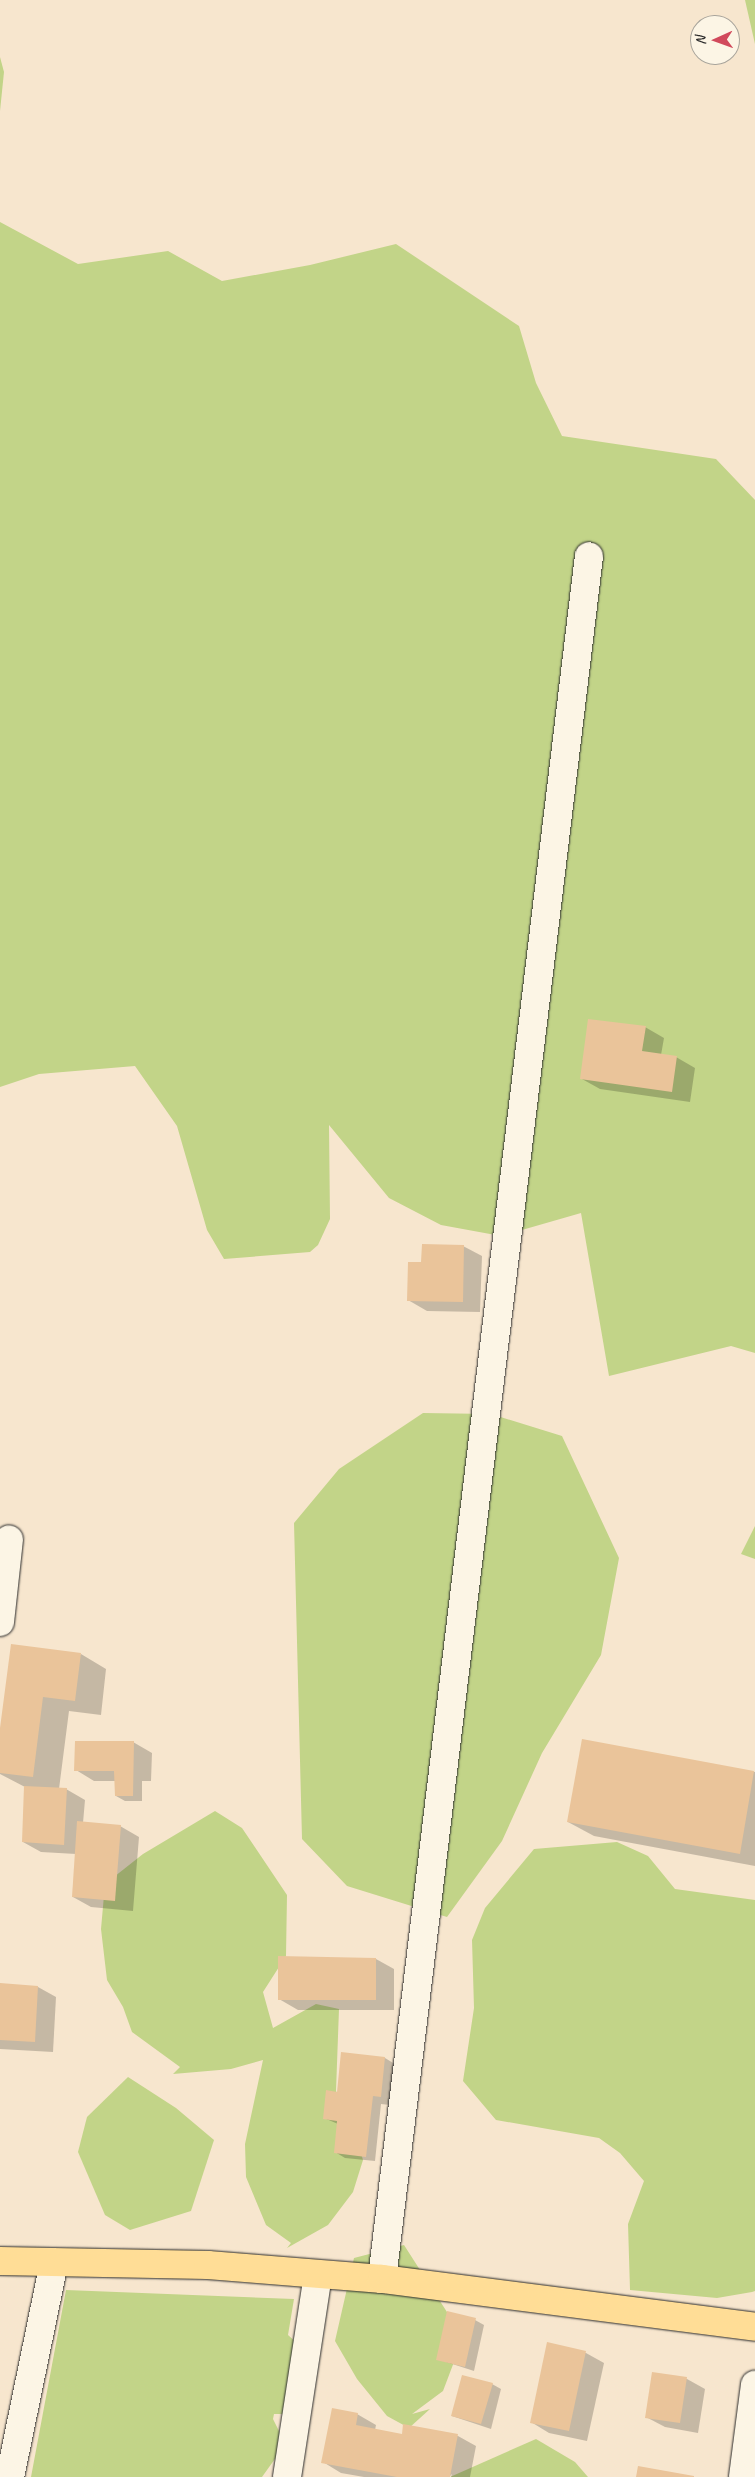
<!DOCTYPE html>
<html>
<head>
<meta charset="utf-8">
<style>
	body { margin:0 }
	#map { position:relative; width:755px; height:2477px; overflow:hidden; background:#f7e6ce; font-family:Caveat,sans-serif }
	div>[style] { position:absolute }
	.green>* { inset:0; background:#c2d488 }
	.shadow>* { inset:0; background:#0003 }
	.building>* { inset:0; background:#eac49a }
	.roads { filter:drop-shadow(0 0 1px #2b2b2b) drop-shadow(0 0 1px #2b2b2b) }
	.minor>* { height:28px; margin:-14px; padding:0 14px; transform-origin:14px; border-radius:14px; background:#fcf5e5 }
	.major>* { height:28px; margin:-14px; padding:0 14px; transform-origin:14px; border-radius:14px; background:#ffdd96 }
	span { translate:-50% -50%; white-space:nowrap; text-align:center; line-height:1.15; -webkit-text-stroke:4px #fcf5e5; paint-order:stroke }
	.north { position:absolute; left:690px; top:15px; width:50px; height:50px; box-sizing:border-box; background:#fcf5e5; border:1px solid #a8a49b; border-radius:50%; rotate:268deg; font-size:14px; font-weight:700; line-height:20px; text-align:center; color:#2b2b2b }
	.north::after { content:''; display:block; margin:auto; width:18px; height:22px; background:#d1495b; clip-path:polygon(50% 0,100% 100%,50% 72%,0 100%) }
</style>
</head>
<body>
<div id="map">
	<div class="green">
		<i style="clip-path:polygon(745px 0,755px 0,755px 44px)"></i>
		<i style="clip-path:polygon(0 57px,4px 72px,0 111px)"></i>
		<i style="clip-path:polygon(0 222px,78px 264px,168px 251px,222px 281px,310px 265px,396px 244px,519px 326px,536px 383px,562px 436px,716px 459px,755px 500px,755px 1353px,731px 1346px,609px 1376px,581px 1213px,501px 1236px,441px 1225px,389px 1198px,329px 1125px,330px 1219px,318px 1245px,310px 1252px,224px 1259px,207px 1230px,177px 1126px,135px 1066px,39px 1074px,0 1087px)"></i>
		<i style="clip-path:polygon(423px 1413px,491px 1414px,562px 1436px,619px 1558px,601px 1655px,542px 1753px,502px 1841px,447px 1917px,347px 1886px,302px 1839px,294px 1523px,339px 1469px)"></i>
		<i style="clip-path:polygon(755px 1526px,755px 1559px,741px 1554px)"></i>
		<i style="clip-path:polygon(215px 1811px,242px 1828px,287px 1895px,286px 1956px,263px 1992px,273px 2028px,316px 2004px,339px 2009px,336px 2091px,351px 2120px,363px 2160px,353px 2192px,328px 2225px,287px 2248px,291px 2243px,266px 2225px,246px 2177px,245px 2144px,263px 2060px,231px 2069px,173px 2074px,180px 2067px,132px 2032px,123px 2007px,107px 1980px,101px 1929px,105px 1884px,143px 1854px)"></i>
		<i style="clip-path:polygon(617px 1842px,648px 1856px,675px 1889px,755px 1900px,755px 2291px,752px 2292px,717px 2298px,630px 2290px,628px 2224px,644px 2181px,620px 2153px,599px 2138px,496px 2120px,463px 2081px,474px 2008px,472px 1940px,485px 1908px,534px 1849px)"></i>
		<i style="clip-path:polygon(128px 2077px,176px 2108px,214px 2140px,191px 2211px,130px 2230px,105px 2215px,78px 2152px,87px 2117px)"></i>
		<i style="clip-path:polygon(404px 2245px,454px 2323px,457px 2354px,443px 2391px,412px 2414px,430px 2409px,409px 2428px,387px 2416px,357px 2379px,335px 2341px,354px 2258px)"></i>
		<i style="clip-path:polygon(66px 2290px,294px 2299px,288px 2335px,298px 2344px,287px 2414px,274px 2414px,273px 2419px,280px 2433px,282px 2449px,262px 2477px,31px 2477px)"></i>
		<i style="clip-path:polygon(536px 2439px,575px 2462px,588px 2477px,450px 2477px)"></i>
	</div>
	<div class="shadow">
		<i style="clip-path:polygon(645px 1027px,664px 1038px,661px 1055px,676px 1057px,695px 1068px,690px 1102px,600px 1089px,582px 1079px)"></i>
		<i style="clip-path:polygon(463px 1246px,482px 1256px,480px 1312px,427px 1311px,408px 1300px,422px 1264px)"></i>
		<i style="clip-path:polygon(81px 1654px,106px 1669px,101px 1715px,69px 1711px,59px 1789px,66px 1789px,85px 1800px,83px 1823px,120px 1826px,139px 1837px,133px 1911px,91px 1907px,73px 1897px,76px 1854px,41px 1852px,23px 1842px,25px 1787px,0 1774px,0 1739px)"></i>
		<i style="clip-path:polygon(583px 1741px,755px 1772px,755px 1866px,594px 1836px,568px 1822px)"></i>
		<i style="clip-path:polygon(133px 1742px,152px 1753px,151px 1781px,142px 1781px,142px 1801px,125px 1801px,116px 1796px,116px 1781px,94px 1781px,76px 1770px)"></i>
		<i style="clip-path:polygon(376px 1959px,394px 1969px,394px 2010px,298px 2010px,279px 1999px)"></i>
		<i style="clip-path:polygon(0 1984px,38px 1987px,56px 1997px,53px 2052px,0 2049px)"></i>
		<i style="clip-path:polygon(342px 2054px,385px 2058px,403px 2069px,399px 2106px,381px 2104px,375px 2161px,345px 2158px,335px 2152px,338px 2124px,324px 2118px,338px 2093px)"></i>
		<i style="clip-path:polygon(475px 2320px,484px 2325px,474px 2371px,437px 2359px)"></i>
		<i style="clip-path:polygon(548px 2344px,586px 2353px,604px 2363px,587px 2441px,549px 2433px,531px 2422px)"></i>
		<i style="clip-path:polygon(653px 2373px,687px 2379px,705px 2389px,698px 2433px,665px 2427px,646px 2417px)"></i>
		<i style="clip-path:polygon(492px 2384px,501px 2389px,491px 2429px,452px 2416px)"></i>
		<i style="clip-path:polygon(357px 2414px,376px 2425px,375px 2430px,403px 2435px,404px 2425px,458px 2436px,476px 2446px,470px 2477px,451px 2477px,452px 2474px,449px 2477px,364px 2477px,341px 2473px,323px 2462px)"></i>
	</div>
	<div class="building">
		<i style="clip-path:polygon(588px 1019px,646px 1026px,642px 1051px,677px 1056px,672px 1092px,580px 1079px)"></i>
		<i style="clip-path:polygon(422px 1244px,464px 1245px,463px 1302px,407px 1301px,408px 1262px,421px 1262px)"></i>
		<i style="clip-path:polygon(11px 1644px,81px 1653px,75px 1701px,43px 1697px,33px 1777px,0 1773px,0 1728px)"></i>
		<i style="clip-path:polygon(582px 1739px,754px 1771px,740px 1854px,567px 1822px)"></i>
		<i style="clip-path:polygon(75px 1741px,134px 1741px,133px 1796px,115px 1796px,114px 1771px,74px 1771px)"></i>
		<i style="clip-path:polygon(24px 1786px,67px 1788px,64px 1845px,22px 1842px)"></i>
		<i style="clip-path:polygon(77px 1821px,121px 1825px,115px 1901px,72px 1897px)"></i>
		<i style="clip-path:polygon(278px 1956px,376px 1958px,376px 2000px,278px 2000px)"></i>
		<i style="clip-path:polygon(0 1983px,38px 1986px,35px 2042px,0 2040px)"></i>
		<i style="clip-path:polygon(341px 2052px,385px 2057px,381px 2097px,373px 2096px,366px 2157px,334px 2153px,337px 2121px,323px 2119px,326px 2090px,337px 2092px)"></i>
		<i style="clip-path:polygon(447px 2311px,476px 2318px,465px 2367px,436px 2360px)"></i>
		<i style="clip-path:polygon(547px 2342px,586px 2351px,569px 2431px,530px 2423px)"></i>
		<i style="clip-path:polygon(652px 2372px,687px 2377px,680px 2423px,645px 2418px)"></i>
		<i style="clip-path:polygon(462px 2375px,493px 2383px,481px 2424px,451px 2416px)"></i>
		<i style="clip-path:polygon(332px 2408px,358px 2413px,356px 2425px,402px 2434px,403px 2424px,458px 2434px,450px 2477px,397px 2477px,321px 2463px)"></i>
		<i style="clip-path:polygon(638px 2466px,694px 2476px,694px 2477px,636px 2477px)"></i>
	</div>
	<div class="roads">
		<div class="minor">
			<i style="left:0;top:1622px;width:83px;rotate:-83.8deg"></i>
			<i style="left:382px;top:2279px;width:1735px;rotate:-83.15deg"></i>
			<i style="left:10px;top:2477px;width:219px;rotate:-78.4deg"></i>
			<i style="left:287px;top:2477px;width:204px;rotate:-81.3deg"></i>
			<i style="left:743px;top:2477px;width:93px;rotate:-82.6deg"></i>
		</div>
		<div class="major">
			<i style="left:0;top:2261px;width:208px;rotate:1.1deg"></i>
			<i style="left:208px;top:2265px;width:175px;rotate:4.6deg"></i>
			<i style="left:382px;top:2279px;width:376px;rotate:7.3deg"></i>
		</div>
	</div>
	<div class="north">N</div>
</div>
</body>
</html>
